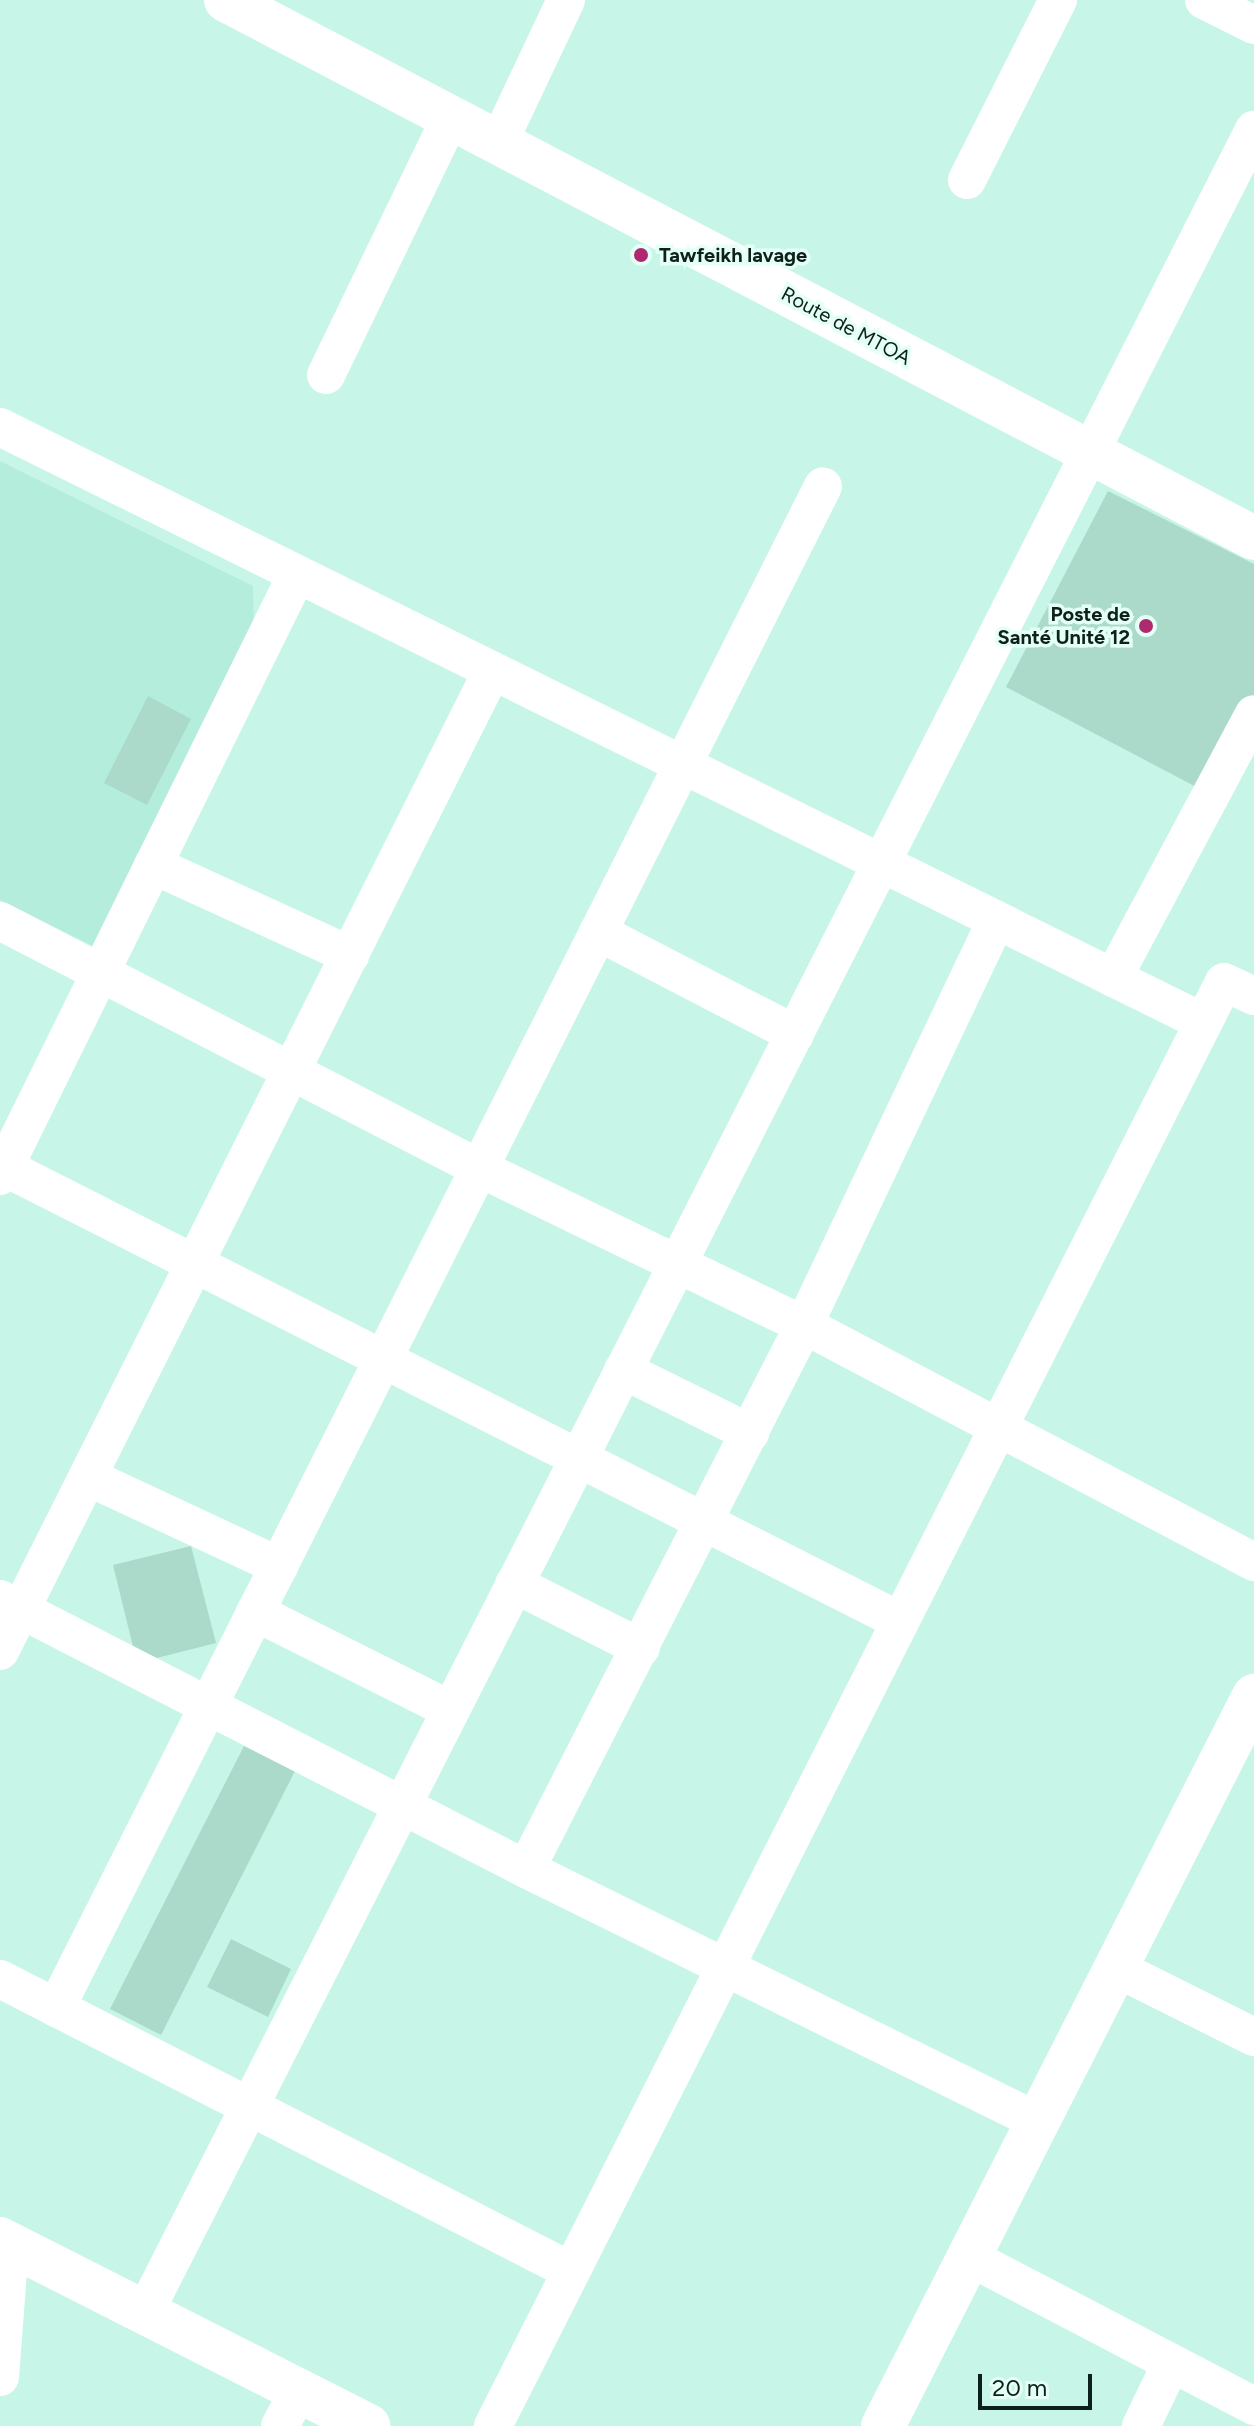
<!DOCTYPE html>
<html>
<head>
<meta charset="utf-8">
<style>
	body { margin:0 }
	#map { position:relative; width:1254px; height:2426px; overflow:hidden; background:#c7f6e8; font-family:Figtree,sans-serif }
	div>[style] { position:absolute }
	.built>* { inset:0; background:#b5eddc }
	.building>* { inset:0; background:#abdacb }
	.minor>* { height:38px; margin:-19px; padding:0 19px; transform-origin:19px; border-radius:19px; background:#fff }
	.tertiary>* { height:44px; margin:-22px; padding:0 22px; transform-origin:22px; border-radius:22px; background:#fff }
	.dots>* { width:22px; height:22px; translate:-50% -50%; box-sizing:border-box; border:4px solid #e3fff6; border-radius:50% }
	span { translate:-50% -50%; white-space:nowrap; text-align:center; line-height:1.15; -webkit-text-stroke:7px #e3fff6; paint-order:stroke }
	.poi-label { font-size:20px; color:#0e201b; font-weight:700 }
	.left { translate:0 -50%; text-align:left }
	.right { translate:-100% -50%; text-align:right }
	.street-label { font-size:20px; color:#0e201b }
	.scale { position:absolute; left:978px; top:2374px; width:114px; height:36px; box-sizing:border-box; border:4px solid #0e201b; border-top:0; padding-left:10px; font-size:24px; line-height:28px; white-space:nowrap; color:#0e201b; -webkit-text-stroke:6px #e3fff6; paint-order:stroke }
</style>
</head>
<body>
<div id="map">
	<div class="built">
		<i style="clip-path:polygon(0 461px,253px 586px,254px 633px,101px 950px,0 900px)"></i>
	</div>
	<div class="building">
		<i style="clip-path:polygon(1108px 491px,1254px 564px,1254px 696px,1202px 790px,1006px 687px)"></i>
		<i style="clip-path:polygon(148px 696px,191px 719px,147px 805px,104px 783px)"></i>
		<i style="clip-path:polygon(191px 1546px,216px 1643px,137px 1663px,113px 1565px)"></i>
		<i style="clip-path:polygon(244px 1746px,295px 1771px,161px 2035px,110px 2009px)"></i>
		<i style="clip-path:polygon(231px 1939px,291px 1969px,268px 2017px,207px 1987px)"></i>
	</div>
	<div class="minor">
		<i style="left:1204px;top:0;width:56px;rotate:26.6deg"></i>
		<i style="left:498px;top:144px;width:159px;rotate:-64.7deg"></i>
		<i style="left:967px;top:180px;width:202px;rotate:-63.2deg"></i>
		<i style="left:326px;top:375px;width:285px;rotate:-64.2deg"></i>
		<i style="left:0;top:427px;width:1342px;rotate:26.32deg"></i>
		<i style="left:153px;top:865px;width:217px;rotate:24.6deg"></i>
		<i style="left:0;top:921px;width:539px;rotate:27.28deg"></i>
		<i style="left:479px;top:1168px;width:361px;rotate:25.8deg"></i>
		<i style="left:804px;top:1325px;width:509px;rotate:27.77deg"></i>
		<i style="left:598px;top:932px;width:222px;rotate:27.4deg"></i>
		<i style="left:1113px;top:978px;width:299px;rotate:-61.9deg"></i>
		<i style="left:0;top:1165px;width:1009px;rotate:26.87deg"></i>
		<i style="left:0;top:1176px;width:671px;rotate:-63.74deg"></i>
		<i style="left:623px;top:1370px;width:142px;rotate:26.4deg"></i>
		<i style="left:88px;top:1477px;width:211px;rotate:25deg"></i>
		<i style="left:514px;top:1584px;width:142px;rotate:26.7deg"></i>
		<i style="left:0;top:1599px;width:591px;rotate:27.17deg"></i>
		<i style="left:526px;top:1869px;width:570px;rotate:26.25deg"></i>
		<i style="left:255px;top:1612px;width:219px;rotate:26.6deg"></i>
		<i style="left:0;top:1651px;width:1097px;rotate:-63.34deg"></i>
		<i style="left:526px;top:1869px;width:611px;rotate:-62.93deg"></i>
		<i style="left:804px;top:1325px;width:448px;rotate:-64.6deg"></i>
		<i style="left:1116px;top:1968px;width:154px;rotate:26.6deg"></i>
		<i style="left:0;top:1979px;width:641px;rotate:27.08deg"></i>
		<i style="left:56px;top:2008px;width:1704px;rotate:-63.25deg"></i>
		<i style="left:969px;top:2257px;width:322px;rotate:27.6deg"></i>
		<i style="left:145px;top:2312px;width:2448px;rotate:-63.06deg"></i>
		<i style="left:0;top:2377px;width:133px;rotate:-85.7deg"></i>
		<i style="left:280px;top:2426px;width:40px;rotate:-62deg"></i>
		<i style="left:493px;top:2426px;width:1618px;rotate:-63.15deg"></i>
		<i style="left:1224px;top:982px;width:33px;rotate:25deg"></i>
		<i style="left:1141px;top:2426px;width:69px;rotate:-64.2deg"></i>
	</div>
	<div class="tertiary">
		<i style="left:226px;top:0;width:1160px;rotate:27.63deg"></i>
		<i style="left:0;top:2239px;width:413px;rotate:26.9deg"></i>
		<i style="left:883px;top:2426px;width:819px;rotate:-63.06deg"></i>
	</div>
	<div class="dots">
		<i style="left:641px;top:255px;background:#af296e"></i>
		<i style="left:1146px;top:626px;background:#af296e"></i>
	</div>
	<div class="poi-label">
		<span class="left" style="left:659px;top:255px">Tawfeikh lavage</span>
		<span class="right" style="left:1130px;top:626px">Poste de<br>Santé Unité 12</span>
	</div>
	<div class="street-label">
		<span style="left:846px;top:326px;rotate:28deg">Route de MTOA</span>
	</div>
	<div class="scale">20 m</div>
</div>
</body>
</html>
